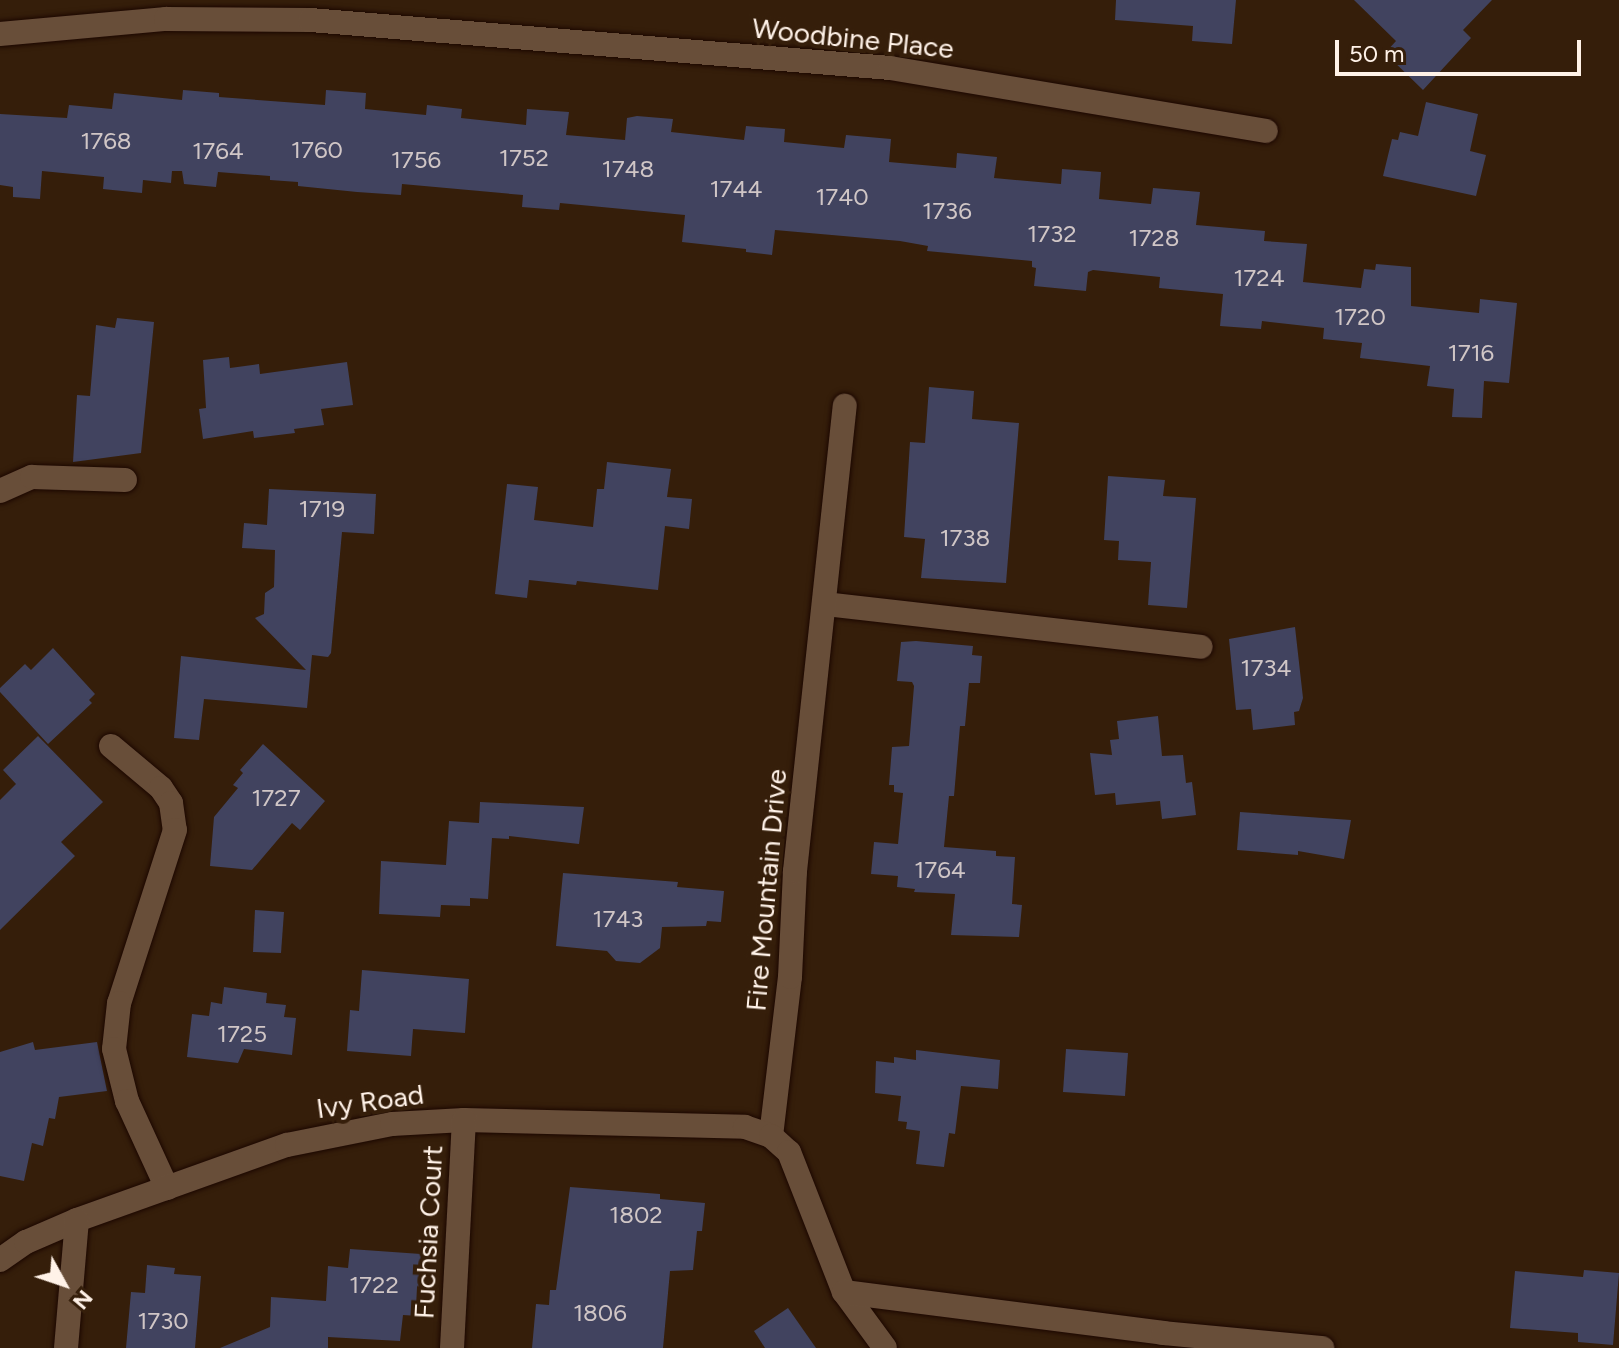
<!DOCTYPE html>
<html>
<head>
<meta charset="utf-8">
<style>
	body { margin:0 }
	#map { position:relative; width:1619px; height:1348px; overflow:hidden; background:#351e0a; font-family:Figtree,sans-serif }
	div>[style] { position:absolute }
	.building>* { inset:0; background:#41435f }
	.roads { filter:drop-shadow(0 0 2px #1c0700) drop-shadow(0 0 2px #1c0700) }
	.minor>* { height:24px; margin:-12px; padding:0 12px; transform-origin:12px; border-radius:12px; background:#684e39 }
	span { translate:-50% -50%; white-space:nowrap; text-align:center; line-height:1.15; -webkit-text-stroke:8px #351e0a; paint-order:stroke }
	.number-label { font-size:24px; color:#d0c6c6 }
	.number-label span { -webkit-text-stroke-width:0 }
	.street-label { font-size:28px; color:#fff2e8 }
	.north { position:absolute; left:24px; top:1244px; width:80px; height:80px; -webkit-text-stroke:6px #351e0a; paint-order:stroke; rotate:130deg; font-size:22px; font-weight:700; line-height:32px; text-align:center; color:#fff2e8 }
	.north::after { content:''; display:block; margin:auto; width:28px; height:36px; background:#fff2e8; clip-path:polygon(50% 0,100% 100%,50% 72%,0 100%) }
	.scale { position:absolute; left:1335px; top:40px; width:246px; height:36px; box-sizing:border-box; border:4px solid #fff2e8; border-top:0; padding-left:10px; font-size:24px; line-height:28px; white-space:nowrap; color:#fff2e8; -webkit-text-stroke:6px #351e0a; paint-order:stroke }
</style>
</head>
<body>
<div id="map">
	<div class="building">
		<i style="clip-path:polygon(1116px 0,1236px 0,1232px 44px,1192px 41px,1193px 26px,1115px 20px)"></i>
		<i style="clip-path:polygon(1354px 0,1492px 0,1463px 30px,1471px 38px,1423px 90px,1385px 53px,1396px 41px)"></i>
		<i style="clip-path:polygon(183px 90px,219px 93px,219px 97px,325px 105px,326px 90px,366px 93px,365px 109px,426px 115px,427px 105px,462px 109px,461px 118px,526px 125px,527px 109px,569px 112px,566px 135px,625px 140px,627px 118px,637px 116px,673px 119px,671px 132px,744px 140px,746px 126px,785px 129px,784px 142px,844px 148px,846px 135px,891px 139px,889px 162px,956px 168px,957px 153px,997px 157px,994px 178px,1061px 184px,1062px 169px,1101px 172px,1099px 199px,1151px 204px,1153px 188px,1200px 192px,1196px 225px,1265px 231px,1264px 241px,1307px 244px,1303px 282px,1361px 288px,1364px 269px,1375px 270px,1376px 264px,1411px 267px,1411px 306px,1479px 313px,1480px 299px,1517px 303px,1509px 383px,1484px 381px,1482px 418px,1452px 417px,1454px 389px,1427px 386px,1430px 366px,1360px 358px,1362px 343px,1323px 339px,1324px 328px,1262px 321px,1261px 329px,1220px 326px,1223px 294px,1159px 288px,1160px 277px,1093px 270px,1088px 272px,1086px 291px,1034px 286px,1036px 268px,1032px 267px,1032px 261px,927px 251px,928px 246px,900px 241px,775px 230px,772px 255px,746px 252px,746px 249px,682px 242px,685px 215px,560px 203px,559px 210px,522px 207px,523px 195px,402px 184px,401px 195px,357px 192px,298px 186px,298px 182px,270px 180px,270px 176px,218px 172px,216px 187px,184px 184px,182px 171px,172px 171px,171px 183px,143px 180px,142px 193px,103px 189px,104px 177px,42px 171px,40px 199px,13px 197px,13px 187px,0 185px,0 114px,67px 118px,69px 105px,112px 109px,114px 93px,182px 100px)"></i>
		<i style="clip-path:polygon(1426px 102px,1478px 114px,1470px 151px,1486px 155px,1476px 196px,1383px 176px,1392px 139px,1398px 140px,1400px 132px,1418px 136px)"></i>
		<i style="clip-path:polygon(117px 318px,154px 322px,141px 453px,73px 462px,77px 395px,90px 396px,96px 325px,115px 328px)"></i>
		<i style="clip-path:polygon(229px 357px,230px 368px,259px 364px,260px 374px,347px 362px,353px 405px,321px 409px,324px 425px,294px 429px,295px 433px,254px 438px,253px 431px,203px 439px,199px 409px,206px 408px,203px 360px)"></i>
		<i style="clip-path:polygon(929px 387px,974px 391px,972px 419px,1019px 423px,1006px 583px,921px 578px,925px 539px,904px 537px,910px 442px,925px 443px)"></i>
		<i style="clip-path:polygon(607px 462px,671px 469px,667px 497px,692px 499px,689px 529px,665px 526px,658px 590px,577px 581px,576px 585px,529px 580px,527px 598px,495px 594px,507px 484px,538px 487px,534px 520px,593px 527px,597px 489px,604px 489px)"></i>
		<i style="clip-path:polygon(1108px 476px,1165px 480px,1163px 496px,1196px 498px,1187px 608px,1148px 605px,1151px 562px,1118px 560px,1119px 541px,1104px 540px)"></i>
		<i style="clip-path:polygon(269px 489px,376px 494px,374px 534px,342px 532px,331px 653px,328px 657px,312px 655px,307px 708px,204px 699px,199px 740px,174px 738px,181px 656px,306px 670px,255px 618px,264px 614px,265px 593px,274px 587px,275px 550px,242px 548px,244px 523px,267px 525px)"></i>
		<i style="clip-path:polygon(1295px 627px,1303px 698px,1299px 711px,1294px 712px,1295px 725px,1253px 730px,1251px 709px,1236px 710px,1229px 639px)"></i>
		<i style="clip-path:polygon(916px 641px,973px 646px,972px 655px,982px 656px,980px 683px,969px 683px,965px 726px,960px 726px,954px 796px,949px 796px,944px 847px,996px 851px,996px 856px,1015px 857px,1012px 904px,1022px 905px,1019px 937px,951px 935px,955px 894px,914px 892px,915px 889px,897px 887px,898px 876px,871px 874px,874px 842px,898px 844px,903px 793px,894px 792px,894px 785px,889px 785px,892px 747px,909px 746px,914px 686px,912px 682px,897px 681px,901px 642px)"></i>
		<i style="clip-path:polygon(53px 648px,95px 694px,89px 700px,92px 703px,48px 744px,0 692px,0 688px,25px 664px,31px 670px)"></i>
		<i style="clip-path:polygon(1158px 716px,1162px 756px,1183px 755px,1186px 783px,1192px 782px,1196px 815px,1162px 819px,1160px 801px,1116px 805px,1115px 793px,1095px 795px,1090px 753px,1112px 755px,1110px 740px,1119px 739px,1117px 721px)"></i>
		<i style="clip-path:polygon(38px 736px,103px 802px,61px 842px,75px 856px,0 930px,0 800px,16px 784px,3px 770px)"></i>
		<i style="clip-path:polygon(263px 744px,325px 801px,300px 830px,292px 823px,252px 870px,210px 866px,214px 817px,238px 788px,233px 785px,243px 773px,240px 770px)"></i>
		<i style="clip-path:polygon(480px 802px,584px 807px,579px 844px,509px 836px,509px 839px,492px 838px,488px 899px,470px 898px,470px 906px,441px 905px,440px 917px,379px 914px,381px 861px,446px 865px,449px 821px,479px 823px)"></i>
		<i style="clip-path:polygon(1240px 812px,1351px 820px,1344px 859px,1298px 851px,1298px 855px,1237px 850px)"></i>
		<i style="clip-path:polygon(563px 873px,678px 882px,677px 887px,724px 891px,721px 922px,707px 921px,706px 926px,662px 927px,660px 948px,640px 963px,616px 961px,607px 951px,556px 946px)"></i>
		<i style="clip-path:polygon(255px 910px,284px 912px,281px 953px,253px 952px)"></i>
		<i style="clip-path:polygon(362px 970px,469px 979px,465px 1033px,413px 1029px,411px 1056px,347px 1051px,350px 1010px,359px 1011px)"></i>
		<i style="clip-path:polygon(224px 987px,267px 993px,266px 1003px,286px 1005px,284px 1017px,296px 1018px,292px 1055px,244px 1049px,238px 1063px,187px 1057px,192px 1014px,209px 1016px,211px 1002px,222px 1004px)"></i>
		<i style="clip-path:polygon(33px 1042px,35px 1050px,97px 1042px,107px 1091px,59px 1097px,55px 1119px,49px 1118px,43px 1146px,32px 1143px,24px 1181px,0 1176px,0 1052px)"></i>
		<i style="clip-path:polygon(1066px 1049px,1128px 1053px,1125px 1096px,1063px 1092px)"></i>
		<i style="clip-path:polygon(916px 1050px,1000px 1060px,998px 1089px,961px 1086px,955px 1134px,949px 1133px,944px 1167px,916px 1164px,920px 1131px,906px 1129px,907px 1122px,898px 1121px,901px 1096px,875px 1093px,876px 1061px,894px 1063px,894px 1057px,916px 1060px)"></i>
		<i style="clip-path:polygon(570px 1187px,660px 1194px,660px 1199px,705px 1203px,702px 1231px,697px 1231px,693px 1270px,670px 1271px,663px 1348px,532px 1348px,536px 1304px,549px 1305px,550px 1290px,556px 1290px)"></i>
		<i style="clip-path:polygon(350px 1249px,421px 1254px,418px 1316px,403px 1315px,400px 1341px,328px 1337px,328px 1348px,220px 1348px,270px 1327px,271px 1297px,326px 1301px,328px 1266px,348px 1268px)"></i>
		<i style="clip-path:polygon(147px 1265px,175px 1268px,174px 1274px,201px 1276px,195px 1348px,126px 1348px,131px 1292px,145px 1293px)"></i>
		<i style="clip-path:polygon(1584px 1270px,1619px 1273px,1613px 1345px,1578px 1342px,1578px 1333px,1510px 1328px,1515px 1271px,1583px 1277px)"></i>
		<i style="clip-path:polygon(788px 1308px,816px 1348px,765px 1348px,754px 1331px)"></i>
	</div>
	<div class="roads">
		<div class="minor">
			<i style="left:0;top:34px;width:167px;rotate:-5.2deg"></i>
			<i style="left:166px;top:19px;width:144px;rotate:0.4deg"></i>
			<i style="left:310px;top:20px;width:582px;rotate:4.73deg"></i>
			<i style="left:890px;top:68px;width:381px;rotate:9.5deg"></i>
			<i style="left:0;top:491px;width:35px;rotate:-24deg"></i>
			<i style="left:32px;top:477px;width:93px;rotate:1.8deg"></i>
			<i style="left:825px;top:604px;width:378px;rotate:6.5deg"></i>
			<i style="left:111px;top:746px;width:65px;rotate:40deg"></i>
			<i style="left:161px;top:788px;width:18px;rotate:56deg"></i>
			<i style="left:171px;top:803px;width:27px;rotate:82deg"></i>
			<i style="left:175px;top:830px;width:182px;rotate:107.9deg"></i>
			<i style="left:119px;top:1003px;width:46px;rotate:96.2deg"></i>
			<i style="left:114px;top:1049px;width:54px;rotate:76deg"></i>
			<i style="left:127px;top:1101px;width:96px;rotate:65.3deg"></i>
			<i style="left:771px;top:1136px;width:160px;rotate:-83.2deg"></i>
			<i style="left:790px;top:977px;width:106px;rotate:-87.3deg"></i>
			<i style="left:795px;top:871px;width:468px;rotate:-83.9deg"></i>
			<i style="left:0;top:1260px;width:32px;rotate:-35deg"></i>
			<i style="left:26px;top:1242px;width:56px;rotate:-23.3deg"></i>
			<i style="left:77px;top:1220px;width:223px;rotate:-19.7deg"></i>
			<i style="left:287px;top:1145px;width:107px;rotate:-11.3deg"></i>
			<i style="left:392px;top:1124px;width:72px;rotate:-3.2deg"></i>
			<i style="left:464px;top:1120px;width:281px;rotate:1.4deg"></i>
			<i style="left:745px;top:1127px;width:28px;rotate:19deg"></i>
			<i style="left:771px;top:1136px;width:24px;rotate:42deg"></i>
			<i style="left:789px;top:1152px;width:150px;rotate:68.6deg"></i>
			<i style="left:844px;top:1292px;width:69px;rotate:53.8deg"></i>
			<i style="left:844px;top:1292px;width:322px;rotate:7.3deg"></i>
			<i style="left:1163px;top:1333px;width:160px;rotate:5.4deg"></i>
			<i style="left:66px;top:1348px;width:128px;rotate:-85.1deg"></i>
			<i style="left:452px;top:1348px;width:228px;rotate:-87deg"></i>
		</div>
	</div>
	<div class="number-label">
		<span style="left:106px;top:141px">1768</span>
		<span style="left:317px;top:150px">1760</span>
		<span style="left:218px;top:151px">1764</span>
		<span style="left:524px;top:158px">1752</span>
		<span style="left:416px;top:160px">1756</span>
		<span style="left:628px;top:169px">1748</span>
		<span style="left:736px;top:189px">1744</span>
		<span style="left:842px;top:197px">1740</span>
		<span style="left:947px;top:211px">1736</span>
		<span style="left:1052px;top:234px">1732</span>
		<span style="left:1154px;top:238px">1728</span>
		<span style="left:1259px;top:278px">1724</span>
		<span style="left:1360px;top:317px">1720</span>
		<span style="left:1471px;top:353px">1716</span>
		<span style="left:322px;top:509px">1719</span>
		<span style="left:965px;top:538px">1738</span>
		<span style="left:1266px;top:668px">1734</span>
		<span style="left:276px;top:798px">1727</span>
		<span style="left:940px;top:870px">1764</span>
		<span style="left:618px;top:919px">1743</span>
		<span style="left:242px;top:1034px">1725</span>
		<span style="left:636px;top:1215px">1802</span>
		<span style="left:374px;top:1285px">1722</span>
		<span style="left:600px;top:1313px">1806</span>
		<span style="left:163px;top:1321px">1730</span>
	</div>
	<div class="street-label">
		<span style="left:853px;top:38px;rotate:6deg">Woodbine Place</span>
		<span style="left:766px;top:890px;rotate:-85deg">Fire Mountain Drive</span>
		<span style="left:370px;top:1101px;rotate:-8deg">Ivy Road</span>
		<span style="left:428px;top:1232px;rotate:-87deg">Fuchsia Court</span>
	</div>
	<div class="north">N</div>
	<div class="scale">50 m</div>
</div>
</body>
</html>
